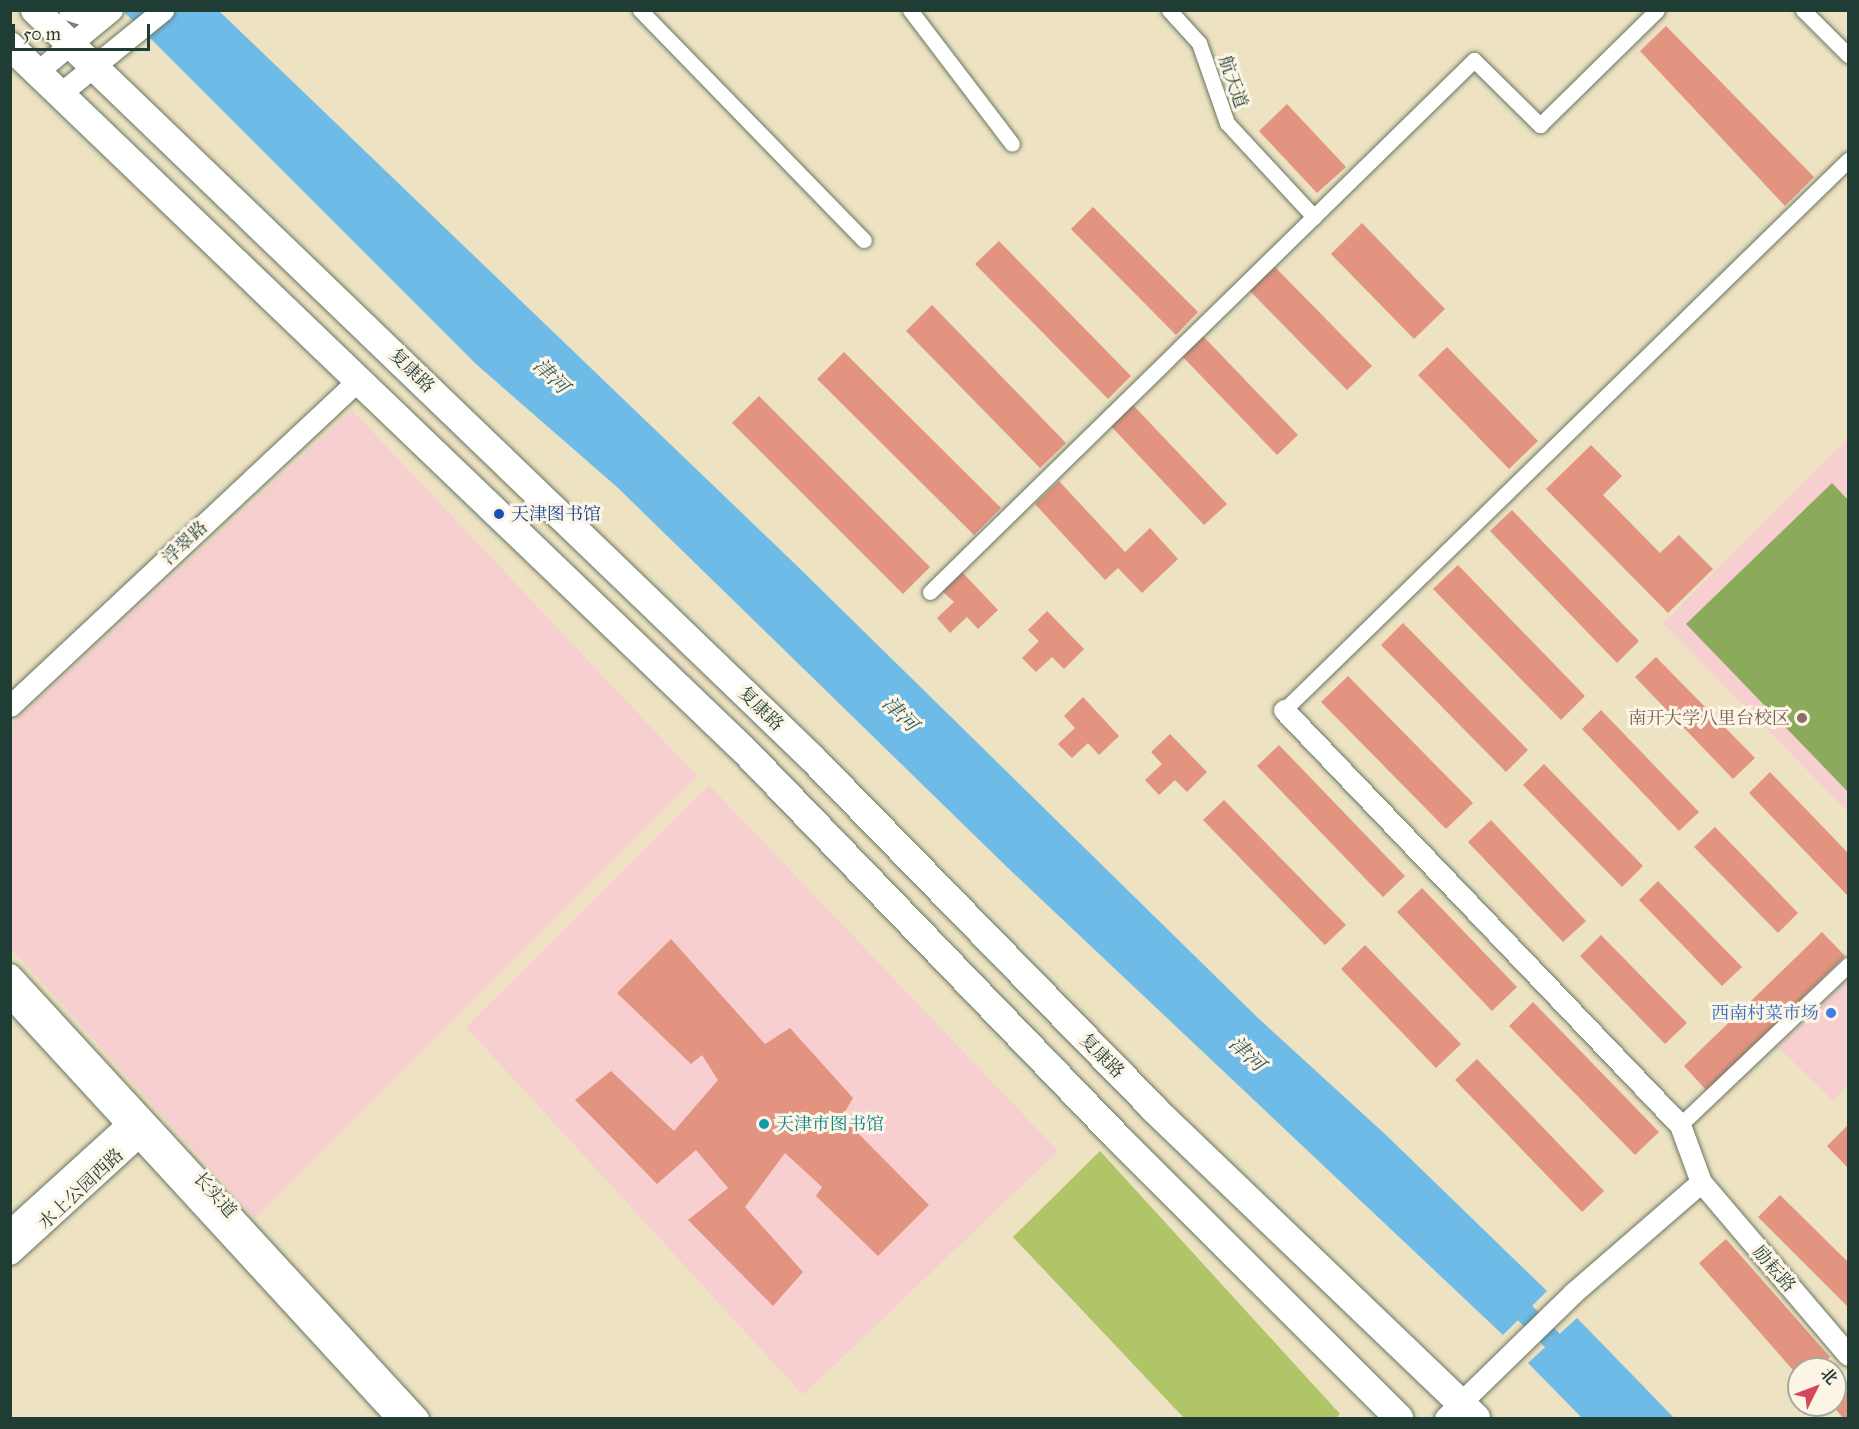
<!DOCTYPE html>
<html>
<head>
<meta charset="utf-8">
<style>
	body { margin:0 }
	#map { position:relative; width:1859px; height:1429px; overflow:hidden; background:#ede2c1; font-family:"IM FELL Great Primer","Noto Serif SC",serif }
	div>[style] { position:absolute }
	.built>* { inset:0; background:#f7cfd1 }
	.green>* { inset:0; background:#b0c468 }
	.forest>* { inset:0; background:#8caa5c }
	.water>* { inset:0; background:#6fbbe8 }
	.canal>* { height:20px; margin:-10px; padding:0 10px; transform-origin:10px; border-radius:10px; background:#6fbbe8 }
	.building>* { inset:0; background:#e29480 }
	.roads { filter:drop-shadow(0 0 2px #677765) drop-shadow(0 0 2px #677765) }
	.street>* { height:15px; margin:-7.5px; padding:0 7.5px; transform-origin:7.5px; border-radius:7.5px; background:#fff }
	.secondary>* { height:21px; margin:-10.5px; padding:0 10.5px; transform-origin:10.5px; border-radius:10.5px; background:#fff }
	.highway>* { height:28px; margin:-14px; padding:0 14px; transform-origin:14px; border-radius:14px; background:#fff }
	.dots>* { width:16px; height:16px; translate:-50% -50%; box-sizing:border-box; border:3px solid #fcf5e5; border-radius:50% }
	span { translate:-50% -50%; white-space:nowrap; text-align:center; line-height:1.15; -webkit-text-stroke:6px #fcf5e5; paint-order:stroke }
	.street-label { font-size:18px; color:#1f3d34 }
	.transit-label { font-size:18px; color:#164399 }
	.left { translate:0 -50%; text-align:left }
	.education-label { font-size:18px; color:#785e54 }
	.right { translate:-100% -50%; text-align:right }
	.shop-label { font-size:18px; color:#366cbe }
	.culture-label { font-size:18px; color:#0d838f }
	.water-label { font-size:20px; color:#335c61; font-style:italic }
	.frame { position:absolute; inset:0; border:12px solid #1f3d34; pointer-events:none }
	.north { position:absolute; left:1787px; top:1357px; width:60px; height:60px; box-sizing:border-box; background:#fcf5e5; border:2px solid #a4ab9e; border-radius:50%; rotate:48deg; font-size:16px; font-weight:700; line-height:24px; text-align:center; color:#1f3d34 }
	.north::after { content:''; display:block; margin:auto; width:21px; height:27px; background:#d1495b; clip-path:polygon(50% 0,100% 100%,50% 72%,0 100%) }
	.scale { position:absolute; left:12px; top:24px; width:138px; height:27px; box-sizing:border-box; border:3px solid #1f3d34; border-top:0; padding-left:8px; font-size:18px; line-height:21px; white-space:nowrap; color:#1f3d34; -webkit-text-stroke:4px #fcf5e5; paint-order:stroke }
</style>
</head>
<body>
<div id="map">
	<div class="built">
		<i style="clip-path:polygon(352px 410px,697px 776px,255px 1218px,11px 948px,11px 725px)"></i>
		<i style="clip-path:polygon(1848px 439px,1848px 812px,1663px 623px)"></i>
		<i style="clip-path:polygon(709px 785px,1058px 1151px,803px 1395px,466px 1027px)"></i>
		<i style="clip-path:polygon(1848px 979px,1848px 1085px,1833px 1101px,1778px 1047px)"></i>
	</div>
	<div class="green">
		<i style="clip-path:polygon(1100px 1151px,1340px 1414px,1336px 1418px,1184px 1418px,1013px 1237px)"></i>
	</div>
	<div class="forest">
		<i style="clip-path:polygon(1832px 483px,1848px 500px,1848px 792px,1686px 624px)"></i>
	</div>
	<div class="water">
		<i style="clip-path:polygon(123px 11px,219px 11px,793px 562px,1257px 1017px,1386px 1135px,1547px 1291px,1503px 1335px,1008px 868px,617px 487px,476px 364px)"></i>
		<i style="clip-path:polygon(1577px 1318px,1646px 1389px,1674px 1418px,1582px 1418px,1528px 1363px)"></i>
	</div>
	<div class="canal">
		<i style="left:1506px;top:1294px;width:91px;rotate:45deg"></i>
	</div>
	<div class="building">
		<i style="clip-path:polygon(1666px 26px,1814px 177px,1785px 206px,1640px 51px)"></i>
		<i style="clip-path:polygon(1287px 104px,1346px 167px,1317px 193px,1259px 131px)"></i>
		<i style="clip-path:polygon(1093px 207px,1198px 312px,1176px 335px,1071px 229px)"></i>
		<i style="clip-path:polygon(1362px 223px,1445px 309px,1414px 339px,1331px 254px)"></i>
		<i style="clip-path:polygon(999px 241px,1131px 376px,1108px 399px,975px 264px)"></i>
		<i style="clip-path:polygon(1273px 265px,1372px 366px,1347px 390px,1249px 290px)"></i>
		<i style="clip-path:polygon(932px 305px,1066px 443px,1040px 468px,906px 331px)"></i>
		<i style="clip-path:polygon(1201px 334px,1298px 435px,1277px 455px,1180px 354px)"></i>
		<i style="clip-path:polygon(1447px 347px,1538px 441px,1509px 469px,1418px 375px)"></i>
		<i style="clip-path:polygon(844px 352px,1001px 508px,974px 535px,817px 379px)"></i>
		<i style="clip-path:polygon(759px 396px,930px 567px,903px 594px,732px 423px)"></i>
		<i style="clip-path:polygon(1131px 403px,1227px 504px,1204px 525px,1109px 424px)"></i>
		<i style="clip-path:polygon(1591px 445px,1622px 476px,1603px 495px,1660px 553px,1679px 535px,1713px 569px,1668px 613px,1546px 489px)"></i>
		<i style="clip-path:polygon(1059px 481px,1125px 552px,1150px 528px,1178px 559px,1142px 593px,1118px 568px,1105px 580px,1035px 504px)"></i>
		<i style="clip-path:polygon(1512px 510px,1639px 641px,1617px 663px,1490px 531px)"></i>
		<i style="clip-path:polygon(1458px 565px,1585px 696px,1561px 720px,1433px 589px)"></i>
		<i style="clip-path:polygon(962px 572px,998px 610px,978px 629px,967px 617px,950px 633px,937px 618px,954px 602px,942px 591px)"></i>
		<i style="clip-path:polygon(1047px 611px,1084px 649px,1064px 669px,1052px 657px,1036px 672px,1022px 658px,1039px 641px,1028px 630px)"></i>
		<i style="clip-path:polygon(1403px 623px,1528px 750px,1506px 772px,1381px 645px)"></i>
		<i style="clip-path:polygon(1656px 657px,1755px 758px,1733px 779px,1635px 677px)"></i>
		<i style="clip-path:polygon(1348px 676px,1473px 803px,1446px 829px,1321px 702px)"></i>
		<i style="clip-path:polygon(1083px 697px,1119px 736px,1099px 755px,1088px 743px,1072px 758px,1058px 744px,1075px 728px,1064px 716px)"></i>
		<i style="clip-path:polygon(1601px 710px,1699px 812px,1679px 831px,1582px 729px)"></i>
		<i style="clip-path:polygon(1170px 734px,1207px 772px,1187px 792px,1175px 780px,1159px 795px,1145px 780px,1162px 764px,1151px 752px)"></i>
		<i style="clip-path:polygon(1279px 745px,1405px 876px,1383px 897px,1257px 766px)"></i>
		<i style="clip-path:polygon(1544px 764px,1643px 866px,1622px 887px,1523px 785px)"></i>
		<i style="clip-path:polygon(1770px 772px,1848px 853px,1848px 896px,1749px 793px)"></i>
		<i style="clip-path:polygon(1224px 800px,1346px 925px,1325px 945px,1203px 820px)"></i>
		<i style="clip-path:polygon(1491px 820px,1586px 921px,1563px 942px,1468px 842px)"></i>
		<i style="clip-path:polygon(1715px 827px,1798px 913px,1778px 933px,1694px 847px)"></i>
		<i style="clip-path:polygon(1658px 881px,1742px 967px,1722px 986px,1639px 900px)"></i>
		<i style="clip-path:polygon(1422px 888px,1517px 987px,1492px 1011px,1397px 912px)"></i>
		<i style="clip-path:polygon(1822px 932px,1845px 956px,1707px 1091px,1684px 1066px)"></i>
		<i style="clip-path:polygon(1601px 935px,1687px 1023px,1665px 1044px,1580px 956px)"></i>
		<i style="clip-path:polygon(671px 939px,765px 1044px,790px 1028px,853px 1098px,842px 1117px,929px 1205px,878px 1256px,816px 1196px,822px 1187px,785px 1153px,745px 1207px,803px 1272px,773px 1306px,688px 1220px,728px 1188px,696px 1150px,657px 1184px,575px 1100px,611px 1071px,674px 1131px,718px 1080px,702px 1055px,691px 1064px,617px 993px)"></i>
		<i style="clip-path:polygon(1365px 945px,1461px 1044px,1436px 1068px,1341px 969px)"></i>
		<i style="clip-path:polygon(1533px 1002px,1659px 1132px,1635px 1155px,1509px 1026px)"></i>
		<i style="clip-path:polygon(1477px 1059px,1604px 1191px,1582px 1212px,1455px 1080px)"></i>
		<i style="clip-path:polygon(1848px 1125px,1848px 1168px,1827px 1146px)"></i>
		<i style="clip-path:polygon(1780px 1195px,1848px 1262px,1848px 1307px,1758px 1217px)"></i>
		<i style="clip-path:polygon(1726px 1239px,1830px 1357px,1816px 1369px,1799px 1369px,1799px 1377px,1699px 1263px)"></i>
		<i style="clip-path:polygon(1841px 1375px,1848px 1383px,1848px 1418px,1843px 1418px,1832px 1405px,1835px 1405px,1835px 1381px)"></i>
	</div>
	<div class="roads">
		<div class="street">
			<i style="left:640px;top:10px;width:321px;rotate:45.8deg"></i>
			<i style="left:910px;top:10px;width:168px;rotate:52.7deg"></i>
			<i style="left:1169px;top:10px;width:45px;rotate:47.7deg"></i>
			<i style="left:1199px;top:43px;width:85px;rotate:70.7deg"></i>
			<i style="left:1227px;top:123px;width:128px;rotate:47.2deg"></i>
			<i style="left:1803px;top:10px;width:64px;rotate:45deg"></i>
			<i style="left:930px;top:592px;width:761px;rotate:-44.36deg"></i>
			<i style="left:1474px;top:60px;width:93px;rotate:44.6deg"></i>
			<i style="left:1540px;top:125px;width:164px;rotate:-44.5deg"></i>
			<i style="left:1284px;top:710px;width:788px;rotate:-44.28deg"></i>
			<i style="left:1680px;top:1125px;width:232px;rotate:-43.6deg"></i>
		</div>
		<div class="secondary">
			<i style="left:69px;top:10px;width:19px;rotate:18deg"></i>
			<i style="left:87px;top:16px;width:21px;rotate:-11deg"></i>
			<i style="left:38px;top:71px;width:96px;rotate:-39.5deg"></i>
			<i style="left:61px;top:93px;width:132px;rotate:-39.1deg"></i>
			<i style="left:10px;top:706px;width:478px;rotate:-43.1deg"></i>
			<i style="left:1284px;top:710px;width:574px;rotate:46.34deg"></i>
			<i style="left:1680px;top:1125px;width:61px;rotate:69.8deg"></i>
			<i style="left:1701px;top:1182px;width:227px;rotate:49.6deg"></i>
			<i style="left:10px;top:974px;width:603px;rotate:47.42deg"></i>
			<i style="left:10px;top:997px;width:572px;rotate:47.41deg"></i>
			<i style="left:10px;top:1230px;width:171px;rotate:-42.2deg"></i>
			<i style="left:10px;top:1254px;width:185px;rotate:-42.4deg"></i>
			<i style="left:1445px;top:1418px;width:179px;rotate:-44.3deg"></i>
			<i style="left:1573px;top:1293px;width:169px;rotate:-40.9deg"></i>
		</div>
		<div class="highway">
			<i style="left:35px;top:10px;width:1079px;rotate:43.91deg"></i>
			<i style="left:812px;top:758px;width:490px;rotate:45.7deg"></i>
			<i style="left:1154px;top:1109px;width:446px;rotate:43.8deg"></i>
			<i style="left:10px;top:46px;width:1018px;rotate:43.81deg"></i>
			<i style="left:745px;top:751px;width:540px;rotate:46.05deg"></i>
			<i style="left:1120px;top:1140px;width:394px;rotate:44.9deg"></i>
		</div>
	</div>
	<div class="dots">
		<i style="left:499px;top:514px;background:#1a4fb4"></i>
		<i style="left:1802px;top:718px;background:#8d6e63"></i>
		<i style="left:1831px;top:1013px;background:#3f7fe0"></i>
		<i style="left:764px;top:1124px;background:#0f9aa8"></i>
	</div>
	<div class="street-label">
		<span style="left:1233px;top:82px;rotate:71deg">航天道</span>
		<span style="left:412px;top:371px;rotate:44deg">复康路</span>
		<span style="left:185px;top:543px;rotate:-43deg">浮翠路</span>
		<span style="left:761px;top:709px;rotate:44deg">复康路</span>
		<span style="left:1102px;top:1056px;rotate:45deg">复康路</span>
		<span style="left:81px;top:1189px;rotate:-43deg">水上公园西路</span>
		<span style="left:215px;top:1195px;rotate:48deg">长实道</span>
		<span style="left:1774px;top:1269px;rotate:49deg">励耘路</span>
	</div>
	<div class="transit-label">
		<span class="left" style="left:511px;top:514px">天津图书馆</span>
	</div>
	<div class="education-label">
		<span class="right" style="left:1790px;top:718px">南开大学八里台校区</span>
	</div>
	<div class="shop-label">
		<span class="right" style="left:1819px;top:1013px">西南村菜市场</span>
	</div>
	<div class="culture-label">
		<span class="left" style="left:776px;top:1124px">天津市图书馆</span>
	</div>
	<div class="water-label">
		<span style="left:551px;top:376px;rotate:44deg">津河</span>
		<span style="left:900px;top:714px;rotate:45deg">津河</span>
		<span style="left:1247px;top:1054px;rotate:43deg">津河</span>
	</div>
	<div class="frame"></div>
	<div class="north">北</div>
	<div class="scale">50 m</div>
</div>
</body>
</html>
